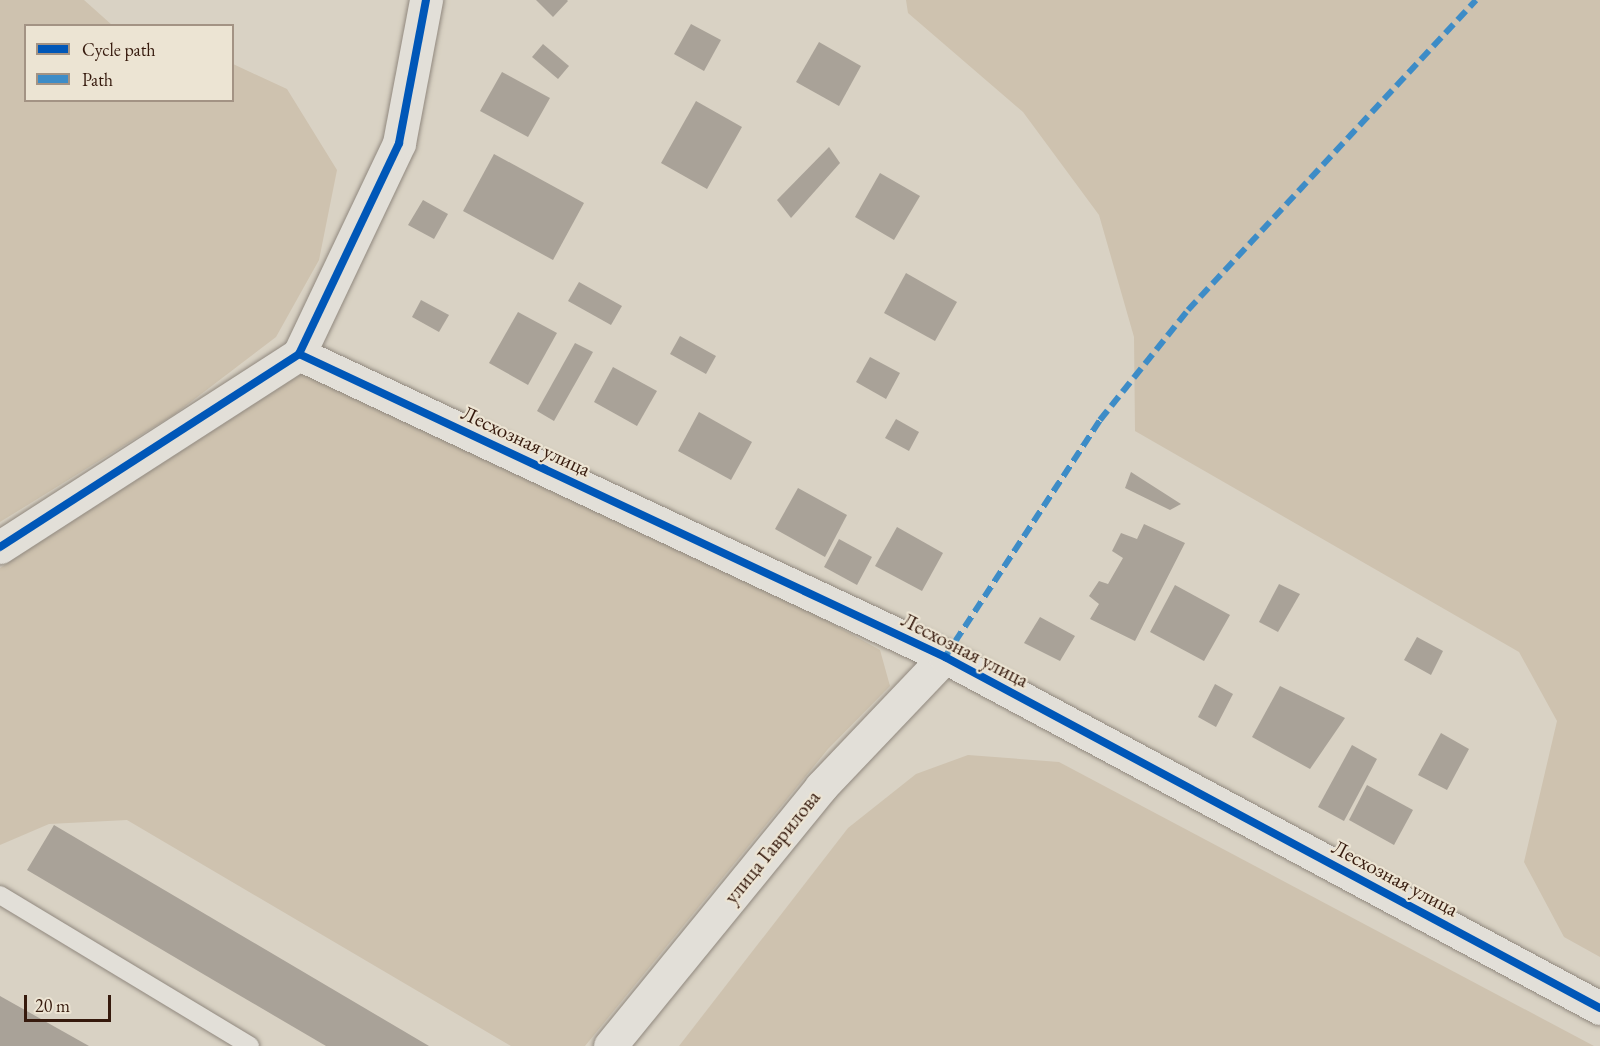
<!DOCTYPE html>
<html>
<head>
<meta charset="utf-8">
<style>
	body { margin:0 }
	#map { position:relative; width:1600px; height:1046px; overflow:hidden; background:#d9d2c4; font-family:"EB Garamond",serif }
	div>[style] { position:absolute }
	.green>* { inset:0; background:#cec2af }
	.building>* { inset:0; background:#a9a298 }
	.roads { filter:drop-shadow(0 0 2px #90887e) drop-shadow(0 0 2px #90887e) }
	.service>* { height:18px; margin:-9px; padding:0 9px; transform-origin:9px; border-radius:9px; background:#e2dfd8 }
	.minor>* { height:33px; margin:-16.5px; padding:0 16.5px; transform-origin:16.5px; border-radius:16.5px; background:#e2dfd8 }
	.tertiary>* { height:33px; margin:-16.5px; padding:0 16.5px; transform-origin:16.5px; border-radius:16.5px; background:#e2dfd8 }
	.quiet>* { height:6px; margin-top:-3px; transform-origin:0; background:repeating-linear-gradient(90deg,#3d8cc7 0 12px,transparent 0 18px) }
	.cycleway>* { height:8px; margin:-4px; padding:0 4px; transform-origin:4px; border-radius:4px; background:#0057b8 }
	span { translate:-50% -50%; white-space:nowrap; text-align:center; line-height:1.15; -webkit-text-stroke:4.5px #ece4d3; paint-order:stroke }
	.street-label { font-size:21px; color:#361a0d }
	.legend { position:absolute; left:24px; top:24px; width:210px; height:78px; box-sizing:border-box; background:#ece4d3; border:2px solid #a39384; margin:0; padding:8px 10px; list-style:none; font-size:18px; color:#361a0d }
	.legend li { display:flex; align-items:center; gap:12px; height:30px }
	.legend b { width:30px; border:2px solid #a39384 }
	.scale { position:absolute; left:24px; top:995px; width:87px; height:27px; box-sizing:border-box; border:3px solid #361a0d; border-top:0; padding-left:8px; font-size:18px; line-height:21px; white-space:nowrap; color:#361a0d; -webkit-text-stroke:4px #ece4d3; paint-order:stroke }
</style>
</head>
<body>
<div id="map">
	<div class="green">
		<i style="clip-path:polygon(0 0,84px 0,112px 25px,26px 26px,26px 100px,232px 100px,233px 64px,287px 89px,337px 170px,319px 260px,276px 337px,175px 414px,0 522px)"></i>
		<i style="clip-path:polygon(906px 0,1600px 0,1600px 957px,1564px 937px,1524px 862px,1557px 721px,1519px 652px,1135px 431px,1134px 337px,1099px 215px,1023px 112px,908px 13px)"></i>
		<i style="clip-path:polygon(369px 369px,880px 650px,890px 686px,828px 749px,585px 1046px,511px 1046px,127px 820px,49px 824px,0 845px,0 568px,303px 373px)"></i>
		<i style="clip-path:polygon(968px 755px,1059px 762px,1594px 1046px,679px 1046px,848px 828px,916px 774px)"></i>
	</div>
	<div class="building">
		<i style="clip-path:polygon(536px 0,567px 0,568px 1px,553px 17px)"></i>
		<i style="clip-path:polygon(691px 24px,721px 40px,704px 71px,674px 54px)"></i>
		<i style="clip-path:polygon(819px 42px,861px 66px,839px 106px,796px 82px)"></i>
		<i style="clip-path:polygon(543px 44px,569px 66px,558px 79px,532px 57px)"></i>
		<i style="clip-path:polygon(502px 72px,550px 98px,528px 137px,480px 111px)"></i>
		<i style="clip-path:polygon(696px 101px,742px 127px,707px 189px,661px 163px)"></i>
		<i style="clip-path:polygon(829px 147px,840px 163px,791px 218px,777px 200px)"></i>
		<i style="clip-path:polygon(494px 154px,584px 203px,553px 260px,463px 211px)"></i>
		<i style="clip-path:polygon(880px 173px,920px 196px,894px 240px,855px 217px)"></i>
		<i style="clip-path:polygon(423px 200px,448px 214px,434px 239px,408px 225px)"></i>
		<i style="clip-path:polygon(906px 273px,957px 302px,935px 341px,884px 313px)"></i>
		<i style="clip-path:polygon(579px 282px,622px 306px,611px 325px,568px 301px)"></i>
		<i style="clip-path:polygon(421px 300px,449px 315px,439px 332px,412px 317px)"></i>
		<i style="clip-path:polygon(518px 312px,557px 333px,528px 385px,489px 363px)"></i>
		<i style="clip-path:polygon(680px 336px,716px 356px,706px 374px,670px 354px)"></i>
		<i style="clip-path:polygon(575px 343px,593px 352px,554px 421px,537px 411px)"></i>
		<i style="clip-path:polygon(870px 357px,900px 373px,886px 399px,856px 382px)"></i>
		<i style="clip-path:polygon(613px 367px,657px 391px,637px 426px,594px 402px)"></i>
		<i style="clip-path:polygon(699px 412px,752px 442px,731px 480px,678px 451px)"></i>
		<i style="clip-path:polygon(896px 419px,919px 432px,909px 451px,885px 438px)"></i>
		<i style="clip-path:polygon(1131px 472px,1181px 504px,1170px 510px,1125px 488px)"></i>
		<i style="clip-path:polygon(798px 488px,847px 515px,825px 557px,775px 529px)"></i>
		<i style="clip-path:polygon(1144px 524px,1185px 543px,1135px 641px,1090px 619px,1099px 604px,1089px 596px,1099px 581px,1108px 584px,1123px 558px,1112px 551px,1121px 533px,1137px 539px)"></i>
		<i style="clip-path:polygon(897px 527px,943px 553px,922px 591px,875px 566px)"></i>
		<i style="clip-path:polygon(839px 539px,872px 557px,857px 585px,824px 567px)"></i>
		<i style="clip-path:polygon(1279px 584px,1300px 594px,1278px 632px,1259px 622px)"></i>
		<i style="clip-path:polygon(1175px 585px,1230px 615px,1204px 661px,1150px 632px)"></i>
		<i style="clip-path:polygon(1040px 617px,1075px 636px,1060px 661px,1024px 643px)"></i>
		<i style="clip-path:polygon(1417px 637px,1443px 651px,1431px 675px,1404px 660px)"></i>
		<i style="clip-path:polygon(1215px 684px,1233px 694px,1216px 727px,1198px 717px)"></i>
		<i style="clip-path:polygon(1280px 686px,1345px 718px,1310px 769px,1252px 737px)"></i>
		<i style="clip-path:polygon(1441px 733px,1469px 749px,1447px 790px,1418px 775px)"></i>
		<i style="clip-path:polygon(1352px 745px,1377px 759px,1344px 821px,1318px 807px)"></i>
		<i style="clip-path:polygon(1367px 785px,1413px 810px,1394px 845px,1349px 820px)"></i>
		<i style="clip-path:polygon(54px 825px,429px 1046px,326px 1046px,215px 981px,27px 870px)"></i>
		<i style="clip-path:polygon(0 996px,89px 1046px,0 1046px)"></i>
	</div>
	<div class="roads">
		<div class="service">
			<i style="left:0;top:895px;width:292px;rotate:31.1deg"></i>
		</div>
		<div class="minor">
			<i style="left:299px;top:354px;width:714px;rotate:25.13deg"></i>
			<i style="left:0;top:547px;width:356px;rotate:-32.8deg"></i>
			<i style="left:299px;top:354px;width:233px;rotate:-64.6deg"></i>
			<i style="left:399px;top:143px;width:146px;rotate:-79.3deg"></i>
		</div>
		<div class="tertiary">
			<i style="left:610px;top:1046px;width:334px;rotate:-50.8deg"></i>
			<i style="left:821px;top:787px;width:180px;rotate:-46.4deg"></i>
			<i style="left:945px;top:657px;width:743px;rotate:28.19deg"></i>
		</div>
	</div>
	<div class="quiet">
		<i style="left:945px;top:657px;width:283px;rotate:-56.8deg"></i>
		<i style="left:1100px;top:420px;width:141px;rotate:-51.3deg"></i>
		<i style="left:1188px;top:310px;width:423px;rotate:-47.1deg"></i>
	</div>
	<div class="cycleway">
		<i style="left:299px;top:354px;width:714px;rotate:25.13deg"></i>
		<i style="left:945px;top:657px;width:743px;rotate:28.19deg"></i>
		<i style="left:0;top:547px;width:356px;rotate:-32.8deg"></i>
		<i style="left:299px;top:354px;width:233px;rotate:-64.6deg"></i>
		<i style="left:399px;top:143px;width:146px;rotate:-79.3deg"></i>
	</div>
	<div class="street-label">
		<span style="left:526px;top:441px;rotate:25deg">Лесхозная улица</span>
		<span style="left:965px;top:650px;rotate:27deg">Лесхозная улица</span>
		<span style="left:772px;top:847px;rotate:-51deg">улица Гаврилова</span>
		<span style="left:1395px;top:878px;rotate:28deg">Лесхозная улица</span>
	</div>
	<ul class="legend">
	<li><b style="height:8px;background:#0057b8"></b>Cycle path</li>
	<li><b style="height:8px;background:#3d8cc7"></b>Path</li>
	</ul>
	<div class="scale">20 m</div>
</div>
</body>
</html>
